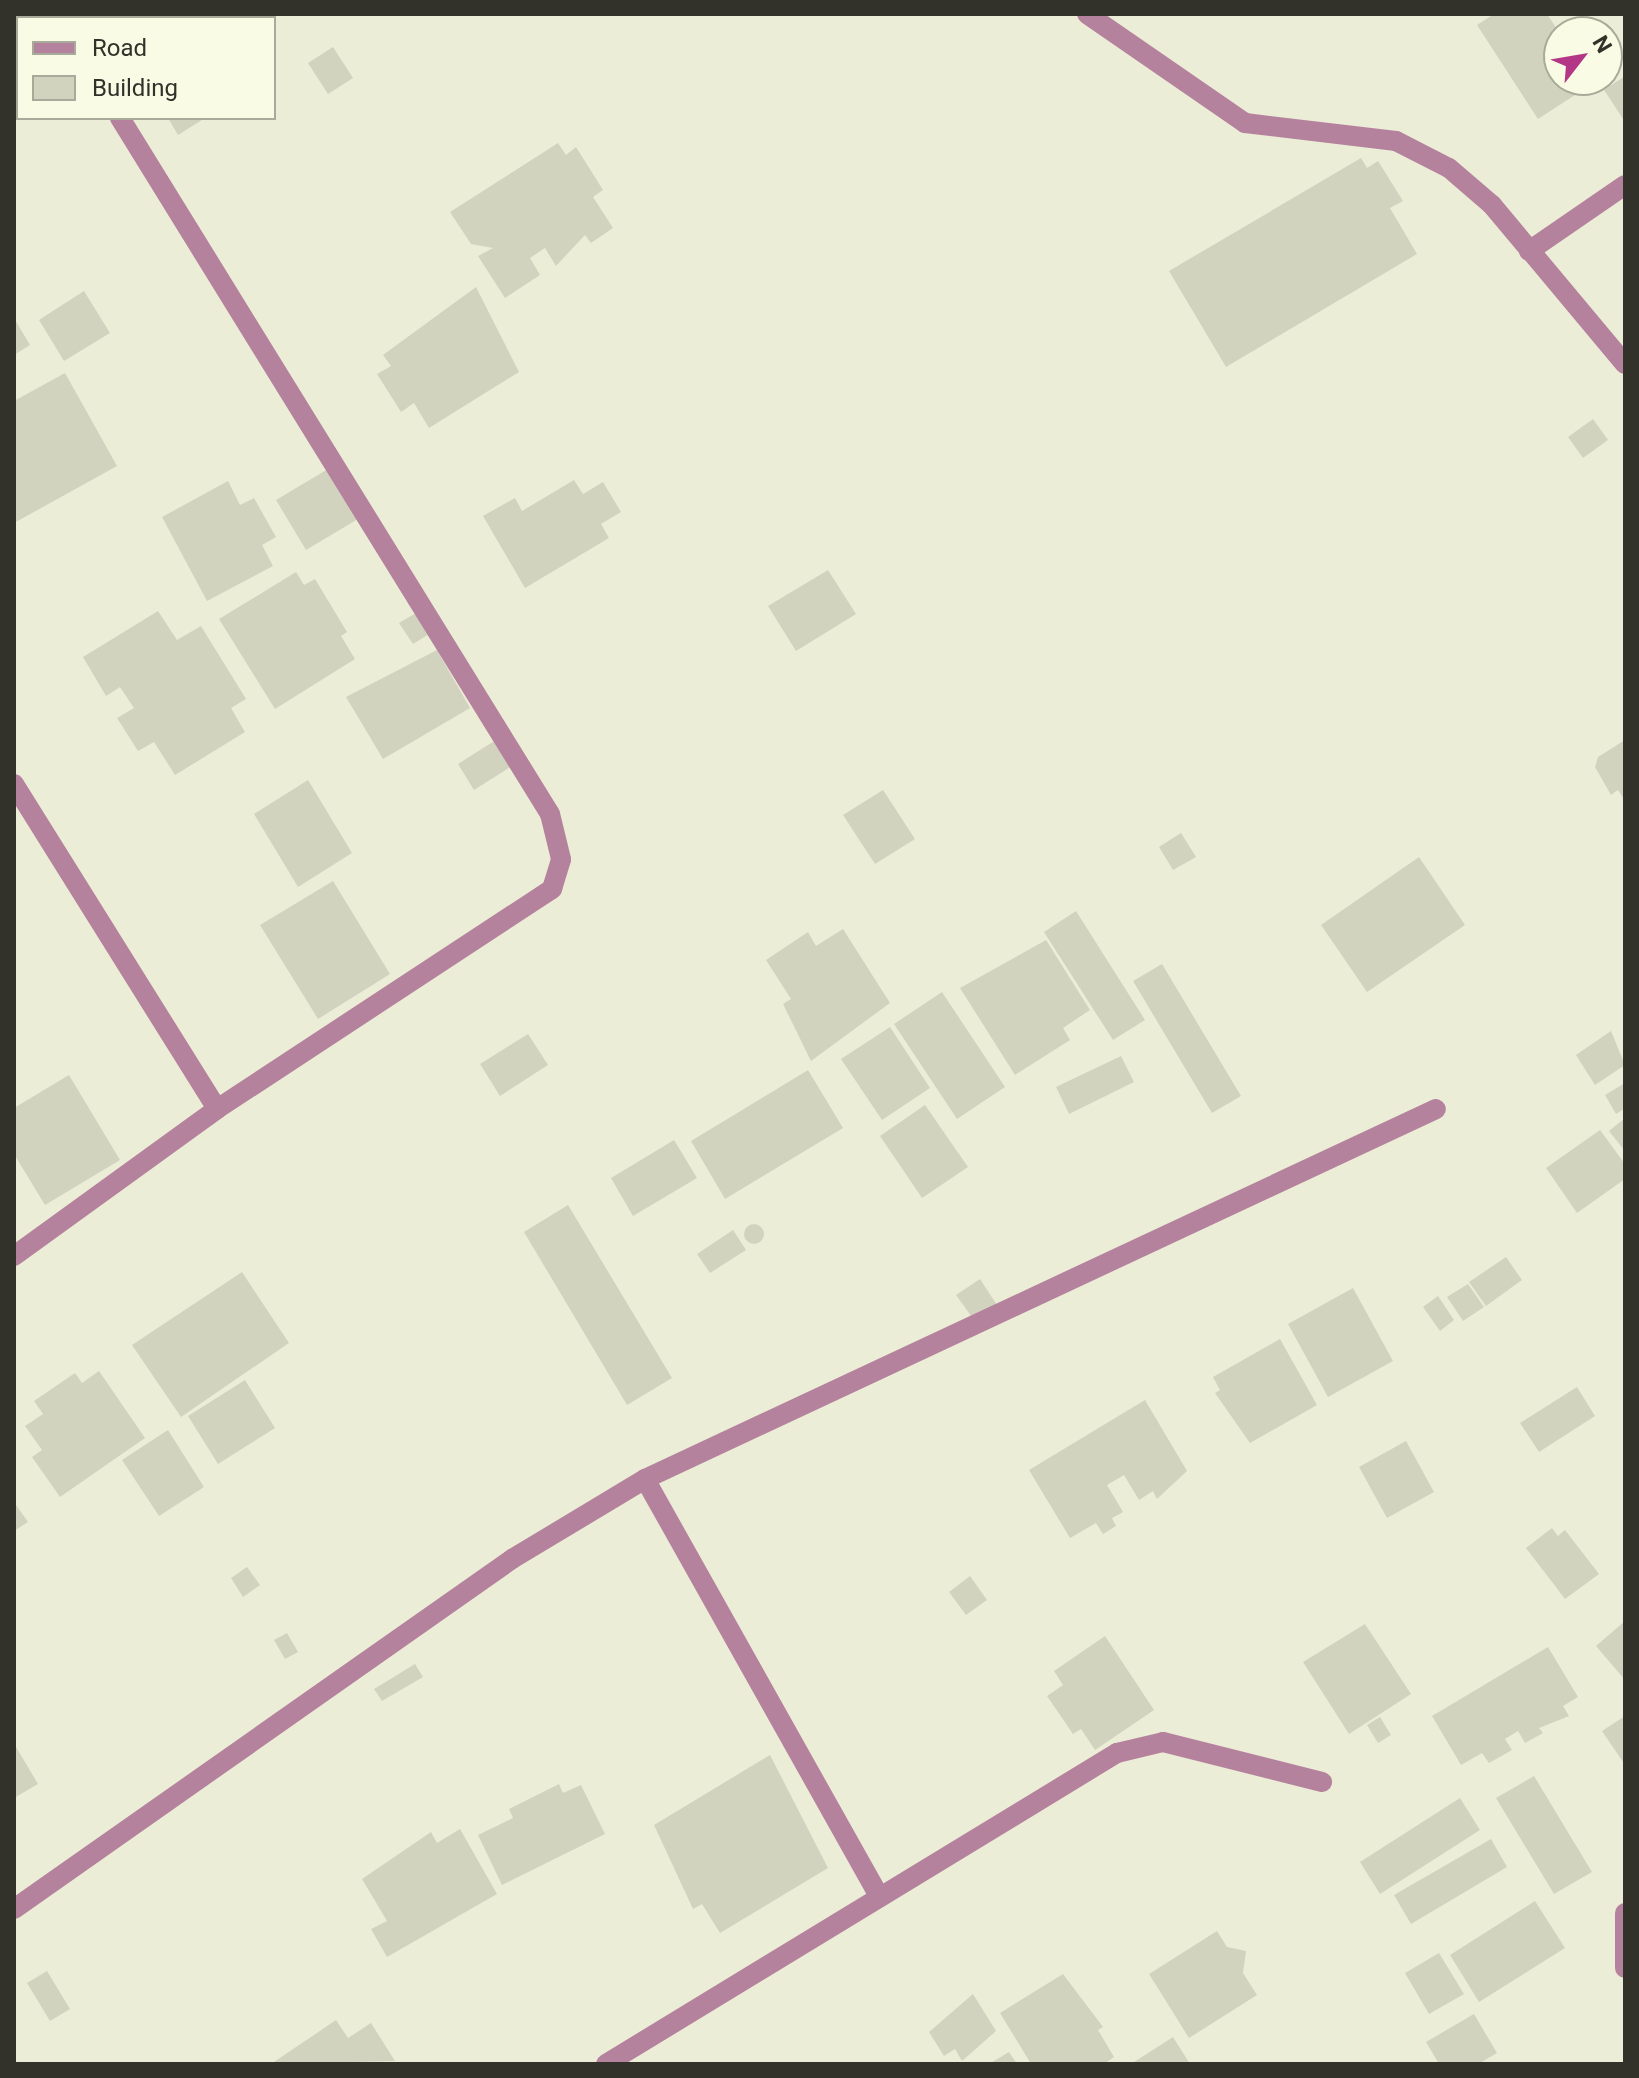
<!DOCTYPE html>
<html>
<head>
<meta charset="utf-8">
<style>
	body { margin:0 }
	#map { position:relative; width:1639px; height:2078px; overflow:hidden; background:#ecedd7; font-family:Roboto,sans-serif }
	div>[style] { position:absolute }
	.building>* { inset:0; background:#d2d3be }
	.round { border-radius:50% }
	.minor>* { height:20px; margin:-10px; padding:0 10px; transform-origin:10px; border-radius:10px; background:#b5829e }
	span { translate:-50% -50%; white-space:nowrap; text-align:center; line-height:1.15; -webkit-text-stroke:6px #f9fbe4; paint-order:stroke }
	.frame { position:absolute; inset:0; border:16px solid #32322a; pointer-events:none }
	.legend { position:absolute; left:16px; top:16px; width:260px; height:104px; box-sizing:border-box; background:#f9fbe4; border:2px solid #a9ab9a; margin:0; padding:10px 14px; list-style:none; font-size:24px; color:#32322a }
	.legend li { display:flex; align-items:center; gap:16px; height:40px }
	.legend b { width:40px; border:2px solid #a9ab9a }
	.north { position:absolute; left:1543px; top:16px; width:80px; height:80px; box-sizing:border-box; background:#f9fbe4; border:2px solid #a9ab9a; border-radius:50%; rotate:59deg; font-size:22px; font-weight:700; line-height:32px; text-align:center; color:#32322a }
	.north::after { content:''; display:block; margin:auto; width:28px; height:36px; background:#b43787; clip-path:polygon(50% 0,100% 100%,50% 72%,0 100%) }
</style>
</head>
<body>
<div id="map">
	<div class="building">
		<i style="clip-path:polygon(1494px 14px,1547px 14px,1559px 32px,1559px 80px,1592px 84px,1538px 119px,1477px 25px)"></i>
		<i style="clip-path:polygon(333px 47px,353px 78px,328px 94px,308px 63px)"></i>
		<i style="clip-path:polygon(1625px 76px,1625px 122px,1604px 90px)"></i>
		<i style="clip-path:polygon(168px 118px,205px 118px,178px 135px)"></i>
		<i style="clip-path:polygon(558px 143px,566px 155px,576px 147px,603px 190px,593px 197px,613px 228px,591px 243px,585px 235px,556px 266px,545px 248px,530px 258px,540px 275px,505px 298px,478px 256px,493px 248px,471px 244px,450px 212px)"></i>
		<i style="clip-path:polygon(1361px 158px,1367px 168px,1378px 161px,1403px 201px,1390px 208px,1417px 254px,1226px 367px,1169px 271px)"></i>
		<i style="clip-path:polygon(476px 287px,519px 372px,429px 428px,414px 403px,401px 412px,377px 374px,391px 366px,383px 355px)"></i>
		<i style="clip-path:polygon(84px 291px,110px 333px,64px 361px,39px 320px)"></i>
		<i style="clip-path:polygon(14px 318px,30px 345px,14px 355px)"></i>
		<i style="clip-path:polygon(65px 373px,117px 466px,14px 523px,14px 401px)"></i>
		<i style="clip-path:polygon(1593px 419px,1608px 440px,1583px 458px,1568px 437px)"></i>
		<i style="clip-path:polygon(328px 469px,358px 519px,306px 550px,276px 500px)"></i>
		<i style="clip-path:polygon(574px 480px,583px 494px,603px 482px,621px 512px,601px 524px,609px 538px,525px 588px,483px 516px,515px 498px,522px 511px)"></i>
		<i style="clip-path:polygon(228px 481px,240px 505px,254px 498px,276px 537px,262px 545px,273px 566px,207px 601px,162px 517px)"></i>
		<i style="clip-path:polygon(828px 570px,856px 614px,796px 651px,768px 606px)"></i>
		<i style="clip-path:polygon(296px 572px,304px 585px,315px 579px,347px 632px,341px 636px,355px 659px,275px 709px,219px 619px)"></i>
		<i style="clip-path:polygon(421px 610px,434px 631px,413px 644px,399px 623px)"></i>
		<i style="clip-path:polygon(158px 611px,177px 640px,201px 626px,246px 699px,231px 708px,245px 732px,175px 775px,154px 742px,138px 751px,117px 718px,134px 708px,120px 687px,106px 696px,83px 657px)"></i>
		<i style="clip-path:polygon(437px 650px,470px 708px,383px 759px,346px 697px)"></i>
		<i style="clip-path:polygon(499px 738px,515px 764px,474px 790px,458px 764px)"></i>
		<i style="clip-path:polygon(1625px 740px,1625px 801px,1618px 790px,1611px 795px,1595px 767px,1598px 757px)"></i>
		<i style="clip-path:polygon(308px 780px,352px 853px,298px 887px,254px 814px)"></i>
		<i style="clip-path:polygon(883px 790px,915px 839px,875px 864px,843px 815px)"></i>
		<i style="clip-path:polygon(1181px 833px,1196px 857px,1173px 870px,1159px 847px)"></i>
		<i style="clip-path:polygon(1419px 857px,1465px 925px,1367px 992px,1321px 925px)"></i>
		<i style="clip-path:polygon(333px 881px,390px 974px,318px 1019px,260px 925px)"></i>
		<i style="clip-path:polygon(1076px 911px,1145px 1020px,1113px 1040px,1044px 932px)"></i>
		<i style="clip-path:polygon(843px 929px,890px 1003px,811px 1061px,783px 1004px,791px 999px,766px 960px,808px 932px,816px 946px)"></i>
		<i style="clip-path:polygon(1046px 940px,1090px 1010px,1063px 1028px,1070px 1040px,1015px 1075px,960px 988px)"></i>
		<i style="clip-path:polygon(1162px 964px,1241px 1096px,1212px 1113px,1133px 981px)"></i>
		<i style="clip-path:polygon(942px 992px,1005px 1087px,957px 1119px,894px 1024px)"></i>
		<i style="clip-path:polygon(890px 1027px,930px 1088px,882px 1120px,841px 1059px)"></i>
		<i style="clip-path:polygon(1611px 1031px,1625px 1065px,1595px 1085px,1576px 1055px)"></i>
		<i style="clip-path:polygon(528px 1034px,548px 1065px,500px 1096px,480px 1064px)"></i>
		<i style="clip-path:polygon(1121px 1056px,1134px 1082px,1069px 1114px,1056px 1087px)"></i>
		<i style="clip-path:polygon(808px 1070px,843px 1128px,725px 1199px,691px 1141px)"></i>
		<i style="clip-path:polygon(69px 1075px,120px 1160px,45px 1205px,14px 1154px,14px 1108px)"></i>
		<i style="clip-path:polygon(1625px 1083px,1625px 1108px,1616px 1114px,1605px 1095px)"></i>
		<i style="clip-path:polygon(925px 1105px,968px 1167px,922px 1198px,880px 1136px)"></i>
		<i style="clip-path:polygon(1625px 1118px,1625px 1151px,1609px 1131px)"></i>
		<i style="clip-path:polygon(1600px 1130px,1625px 1164px,1625px 1179px,1577px 1213px,1546px 1168px)"></i>
		<i style="clip-path:polygon(674px 1140px,697px 1178px,633px 1216px,611px 1178px)"></i>
		<i style="clip-path:polygon(568px 1205px,672px 1378px,627px 1405px,524px 1232px)"></i>
		<i class="round" style="left:744px;top:1224px;width:20px;height:20px"></i>
		<i style="clip-path:polygon(733px 1230px,746px 1250px,710px 1273px,697px 1254px)"></i>
		<i style="clip-path:polygon(1506px 1257px,1522px 1280px,1486px 1306px,1469px 1282px)"></i>
		<i style="clip-path:polygon(242px 1272px,289px 1343px,181px 1417px,132px 1345px)"></i>
		<i style="clip-path:polygon(980px 1279px,997px 1305px,974px 1320px,956px 1295px)"></i>
		<i style="clip-path:polygon(1468px 1284px,1484px 1307px,1463px 1321px,1447px 1297px)"></i>
		<i style="clip-path:polygon(1353px 1288px,1393px 1361px,1328px 1397px,1288px 1324px)"></i>
		<i style="clip-path:polygon(1438px 1296px,1454px 1320px,1440px 1331px,1423px 1307px)"></i>
		<i style="clip-path:polygon(1280px 1339px,1317px 1405px,1250px 1443px,1215px 1393px,1220px 1390px,1213px 1377px)"></i>
		<i style="clip-path:polygon(99px 1371px,145px 1438px,60px 1497px,32px 1457px,42px 1450px,25px 1426px,43px 1414px,34px 1401px,75px 1373px,82px 1383px)"></i>
		<i style="clip-path:polygon(245px 1380px,275px 1428px,218px 1464px,188px 1416px)"></i>
		<i style="clip-path:polygon(1577px 1387px,1595px 1416px,1539px 1452px,1520px 1423px)"></i>
		<i style="clip-path:polygon(1145px 1400px,1187px 1471px,1157px 1499px,1153px 1491px,1139px 1500px,1124px 1475px,1107px 1485px,1123px 1512px,1112px 1518px,1116px 1526px,1103px 1534px,1096px 1523px,1070px 1538px,1029px 1470px)"></i>
		<i style="clip-path:polygon(168px 1430px,204px 1487px,159px 1516px,122px 1460px)"></i>
		<i style="clip-path:polygon(1406px 1441px,1434px 1492px,1387px 1518px,1359px 1467px)"></i>
		<i style="clip-path:polygon(14px 1502px,28px 1522px,14px 1531px)"></i>
		<i style="clip-path:polygon(1552px 1528px,1558px 1536px,1565px 1530px,1599px 1574px,1565px 1599px,1526px 1548px)"></i>
		<i style="clip-path:polygon(247px 1567px,260px 1585px,243px 1597px,231px 1578px)"></i>
		<i style="clip-path:polygon(970px 1576px,987px 1600px,966px 1615px,949px 1592px)"></i>
		<i style="clip-path:polygon(1625px 1621px,1625px 1680px,1596px 1646px)"></i>
		<i style="clip-path:polygon(1365px 1624px,1411px 1694px,1349px 1734px,1303px 1662px)"></i>
		<i style="clip-path:polygon(287px 1633px,298px 1652px,285px 1659px,274px 1640px)"></i>
		<i style="clip-path:polygon(1105px 1636px,1154px 1710px,1095px 1750px,1081px 1729px,1073px 1734px,1047px 1696px,1063px 1685px,1054px 1671px)"></i>
		<i style="clip-path:polygon(1548px 1647px,1578px 1697px,1563px 1706px,1569px 1716px,1539px 1728px,1543px 1733px,1525px 1743px,1518px 1731px,1505px 1739px,1512px 1750px,1489px 1763px,1482px 1753px,1461px 1765px,1432px 1716px)"></i>
		<i style="clip-path:polygon(415px 1664px,423px 1677px,382px 1701px,374px 1689px)"></i>
		<i style="clip-path:polygon(1625px 1716px,1625px 1765px,1602px 1731px)"></i>
		<i style="clip-path:polygon(1380px 1717px,1391px 1735px,1378px 1743px,1367px 1725px)"></i>
		<i style="clip-path:polygon(16px 1747px,38px 1784px,14px 1798px,14px 1748px)"></i>
		<i style="clip-path:polygon(770px 1755px,828px 1868px,720px 1933px,702px 1904px,693px 1909px,654px 1825px)"></i>
		<i style="clip-path:polygon(1534px 1776px,1592px 1872px,1554px 1894px,1496px 1798px)"></i>
		<i style="clip-path:polygon(559px 1784px,563px 1793px,581px 1785px,605px 1834px,502px 1885px,478px 1835px,513px 1818px,509px 1809px)"></i>
		<i style="clip-path:polygon(1460px 1798px,1480px 1830px,1380px 1894px,1360px 1862px)"></i>
		<i style="clip-path:polygon(460px 1829px,497px 1894px,387px 1957px,371px 1929px,387px 1921px,362px 1879px,431px 1832px,437px 1843px)"></i>
		<i style="clip-path:polygon(1491px 1839px,1507px 1867px,1411px 1924px,1394px 1895px)"></i>
		<i style="clip-path:polygon(1535px 1901px,1565px 1948px,1479px 2002px,1450px 1955px)"></i>
		<i style="clip-path:polygon(1217px 1931px,1227px 1947px,1246px 1951px,1243px 1973px,1257px 1995px,1189px 2038px,1149px 1974px)"></i>
		<i style="clip-path:polygon(1439px 1953px,1464px 1994px,1429px 2014px,1405px 1973px)"></i>
		<i style="clip-path:polygon(47px 1971px,70px 2009px,50px 2021px,27px 1983px)"></i>
		<i style="clip-path:polygon(1063px 1974px,1103px 2027px,1098px 2030px,1114px 2057px,1104px 2064px,1031px 2064px,1000px 2013px)"></i>
		<i style="clip-path:polygon(973px 1994px,996px 2031px,962px 2061px,955px 2049px,944px 2056px,929px 2032px)"></i>
		<i style="clip-path:polygon(1474px 2014px,1497px 2053px,1478px 2064px,1439px 2064px,1426px 2042px)"></i>
		<i style="clip-path:polygon(336px 2020px,348px 2038px,371px 2023px,395px 2061px,271px 2064px)"></i>
		<i style="clip-path:polygon(1173px 2037px,1190px 2064px,1131px 2064px)"></i>
		<i style="clip-path:polygon(1009px 2052px,1017px 2064px,989px 2064px)"></i>
	</div>
	<div class="minor">
		<i style="left:56px;top:14px;width:5px;rotate:53deg"></i>
		<i style="left:1087px;top:14px;width:192px;rotate:34.6deg"></i>
		<i style="left:1245px;top:123px;width:152px;rotate:6.8deg"></i>
		<i style="left:1396px;top:141px;width:59px;rotate:27deg"></i>
		<i style="left:1449px;top:168px;width:57px;rotate:40.7deg"></i>
		<i style="left:1492px;top:205px;width:207px;rotate:50.1deg"></i>
		<i style="left:1529px;top:251px;width:116px;rotate:-34.5deg"></i>
		<i style="left:14px;top:784px;width:383px;rotate:58deg"></i>
		<i style="left:14px;top:1256px;width:251px;rotate:-35.9deg"></i>
		<i style="left:217px;top:1109px;width:401px;rotate:-33.3deg"></i>
		<i style="left:552px;top:889px;width:31px;rotate:-73deg"></i>
		<i style="left:561px;top:859px;width:46px;rotate:-103.7deg"></i>
		<i style="left:550px;top:814px;width:818px;rotate:-121.71deg"></i>
		<i style="left:645px;top:1479px;width:475px;rotate:60.7deg"></i>
		<i style="left:14px;top:1909px;width:609px;rotate:-35.1deg"></i>
		<i style="left:512px;top:1559px;width:155px;rotate:-31deg"></i>
		<i style="left:645px;top:1479px;width:873px;rotate:-25.07deg"></i>
		<i style="left:1625px;top:1913px;width:55px;rotate:90deg"></i>
		<i style="left:606px;top:2064px;width:598px;rotate:-31.33deg"></i>
		<i style="left:1117px;top:1753px;width:47px;rotate:-13.4deg"></i>
		<i style="left:1163px;top:1742px;width:164px;rotate:14.1deg"></i>
	</div>
	<div class="frame"></div>
	<ul class="legend">
	<li><b style="height:10px;background:#b5829e"></b>Road</li>
	<li><b style="height:22px;background:#d2d3be"></b>Building</li>
	</ul>
	<div class="north">N</div>
</div>
</body>
</html>
